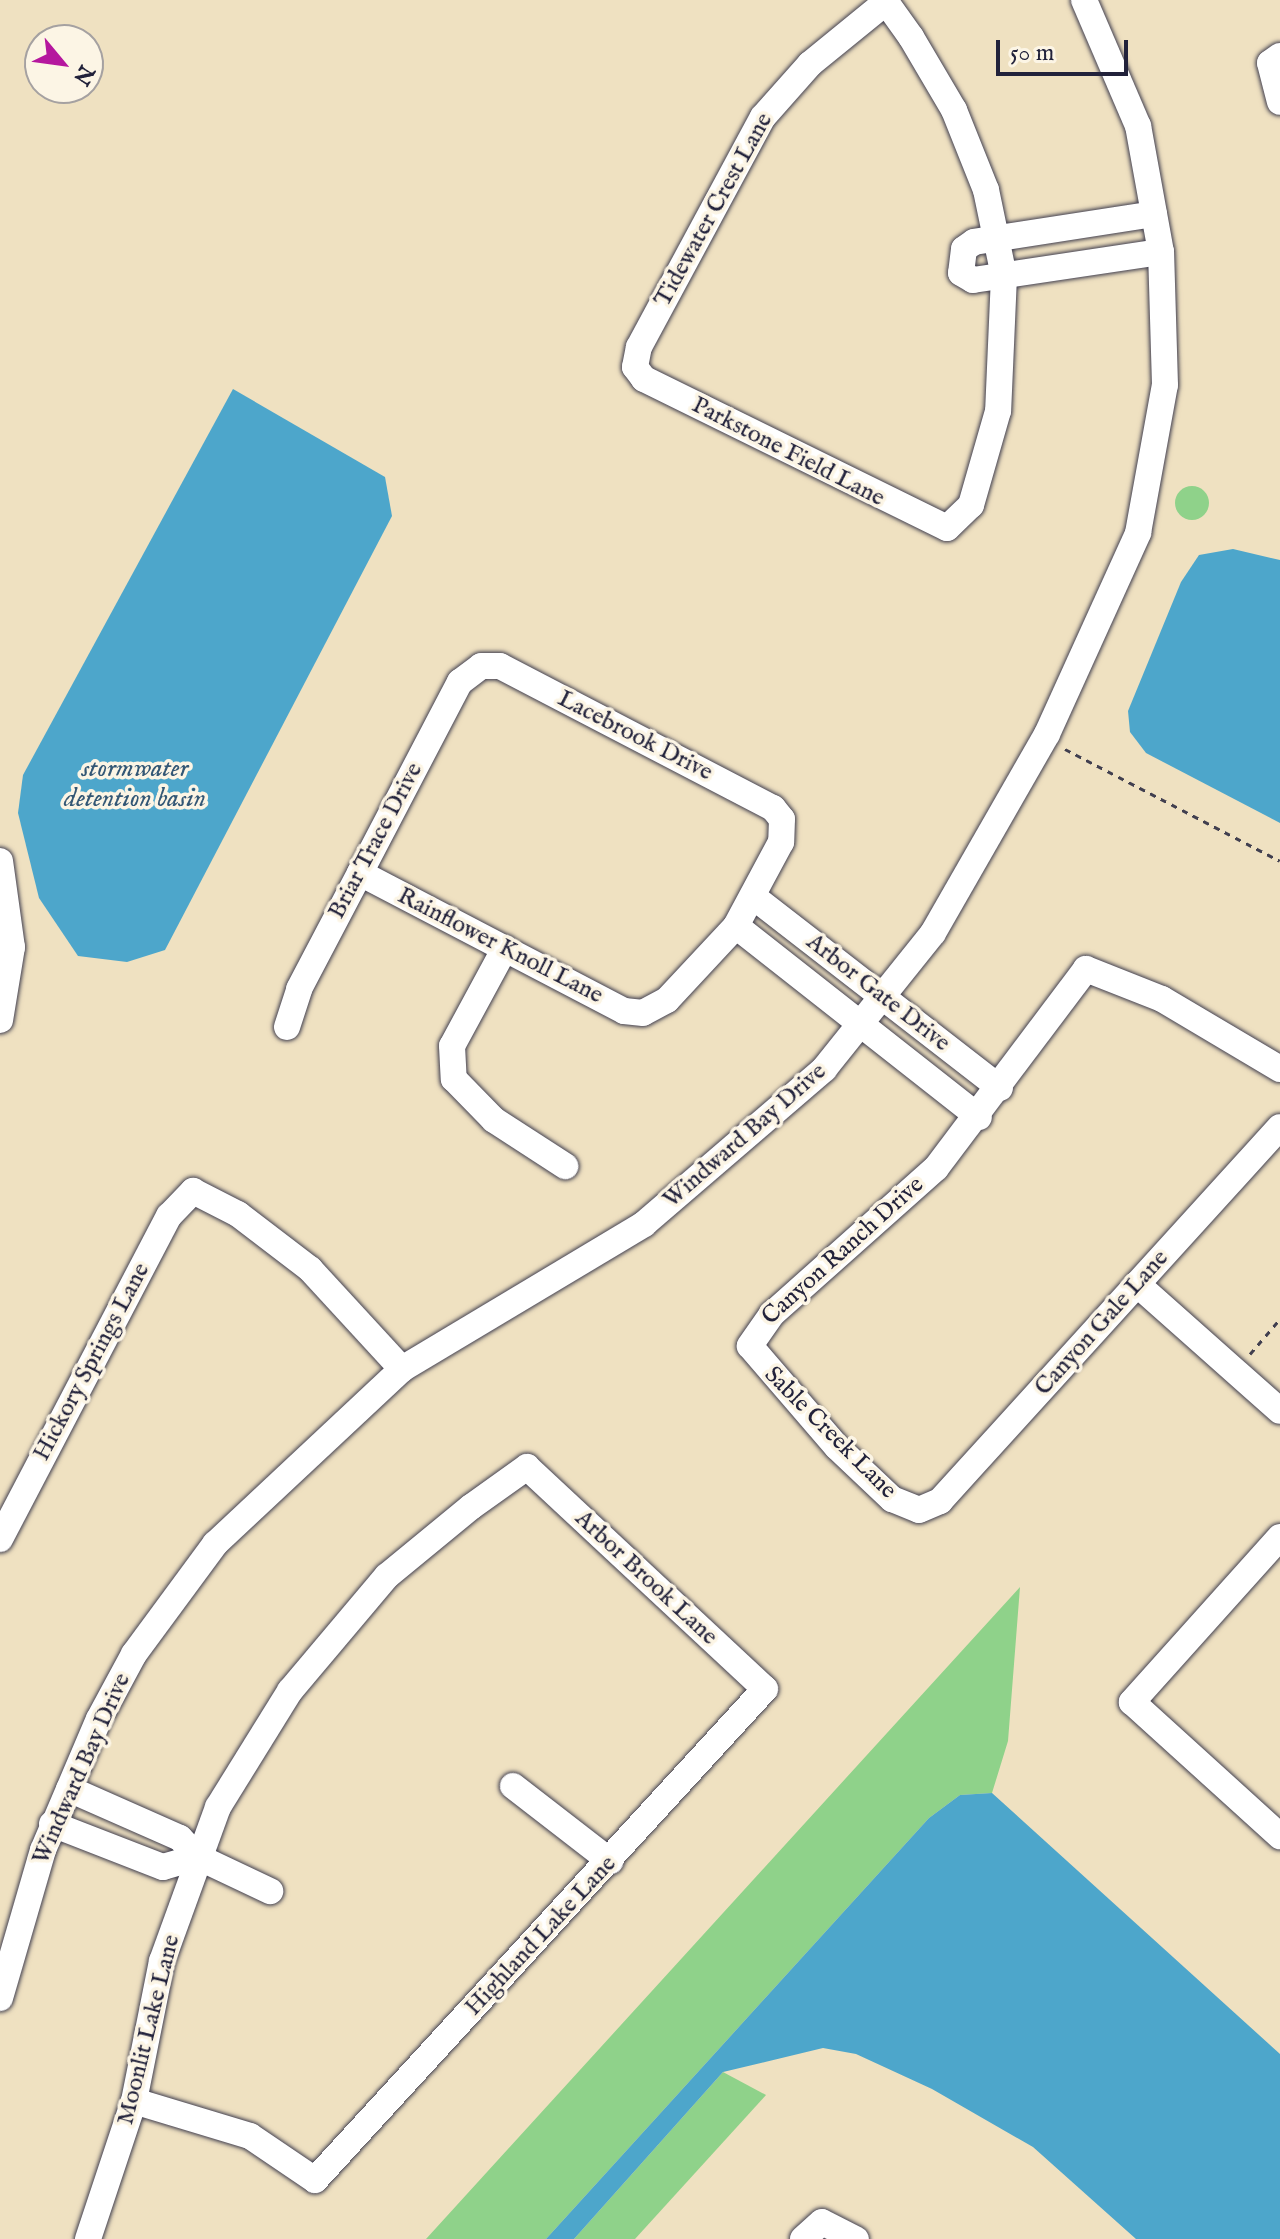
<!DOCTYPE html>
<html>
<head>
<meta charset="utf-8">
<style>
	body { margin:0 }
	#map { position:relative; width:1280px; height:2239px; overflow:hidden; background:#efe1c1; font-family:"IM FELL English",serif }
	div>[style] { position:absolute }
	.green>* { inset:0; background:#8fd28a }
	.round { border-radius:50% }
	.water>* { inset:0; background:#4da6cb }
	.path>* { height:3px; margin-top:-1.5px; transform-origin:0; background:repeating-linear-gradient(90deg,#413f4f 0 6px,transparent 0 12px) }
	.roads { filter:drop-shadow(0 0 2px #413f4f) drop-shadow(0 0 2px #413f4f) }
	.minor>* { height:26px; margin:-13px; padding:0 13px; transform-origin:13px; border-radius:13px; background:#fff }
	span { translate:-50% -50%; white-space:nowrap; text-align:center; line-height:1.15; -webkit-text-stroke:7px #fcf5e5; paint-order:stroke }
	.street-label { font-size:24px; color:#22223b }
	.water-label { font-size:26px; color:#335775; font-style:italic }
	.north { position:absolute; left:24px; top:24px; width:80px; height:80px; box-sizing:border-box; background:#fcf5e5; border:2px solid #a5a1a1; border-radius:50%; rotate:119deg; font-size:22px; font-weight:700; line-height:32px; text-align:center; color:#22223b }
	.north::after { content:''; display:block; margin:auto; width:28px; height:36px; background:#b5179e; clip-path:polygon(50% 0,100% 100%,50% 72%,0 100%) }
	.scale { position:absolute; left:996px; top:40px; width:132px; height:36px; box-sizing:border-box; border:4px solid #22223b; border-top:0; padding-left:10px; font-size:24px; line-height:28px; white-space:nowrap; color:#22223b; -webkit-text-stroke:6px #fcf5e5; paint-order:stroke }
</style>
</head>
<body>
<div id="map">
	<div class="green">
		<i class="round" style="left:1175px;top:486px;width:34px;height:34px"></i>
		<i style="clip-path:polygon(1020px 1587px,1008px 1741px,992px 1793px,960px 1795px,929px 1818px,546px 2239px,426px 2239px)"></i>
		<i style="clip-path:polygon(723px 2072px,766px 2095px,635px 2239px,574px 2239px)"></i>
	</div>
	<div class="water">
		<i style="clip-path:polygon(233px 389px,385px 477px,392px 516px,165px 950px,127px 962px,78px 956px,39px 898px,18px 813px,23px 775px)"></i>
		<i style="clip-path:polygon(1233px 549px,1280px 560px,1280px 823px,1146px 753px,1130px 732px,1128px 711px,1181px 582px,1199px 555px)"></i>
		<i style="clip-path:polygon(992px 1793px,1280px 2054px,1280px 2239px,1136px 2239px,1033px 2147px,932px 2089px,856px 2054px,823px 2048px,723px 2072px,574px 2239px,546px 2239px,929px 1818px,960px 1795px)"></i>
	</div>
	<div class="path">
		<i style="left:1065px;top:749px;width:242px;rotate:27.5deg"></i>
		<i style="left:1250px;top:1354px;width:46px;rotate:-49.4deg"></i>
	</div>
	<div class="roads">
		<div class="minor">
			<i style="left:884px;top:0;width:3px;rotate:45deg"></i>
			<i style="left:886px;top:2px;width:43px;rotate:54.5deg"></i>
			<i style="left:911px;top:37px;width:85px;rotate:59.5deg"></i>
			<i style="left:954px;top:110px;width:86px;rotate:68.2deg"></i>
			<i style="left:986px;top:190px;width:88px;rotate:78.2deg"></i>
			<i style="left:1004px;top:276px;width:135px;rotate:92.5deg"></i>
			<i style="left:998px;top:411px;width:98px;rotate:106deg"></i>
			<i style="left:971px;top:505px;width:33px;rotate:136deg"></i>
			<i style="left:947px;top:528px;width:338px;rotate:-153.8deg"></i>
			<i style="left:644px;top:379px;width:15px;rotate:-127deg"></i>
			<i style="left:635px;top:367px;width:20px;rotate:-79deg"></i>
			<i style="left:639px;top:347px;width:261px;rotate:-61.7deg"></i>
			<i style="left:763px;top:117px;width:71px;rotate:-48.4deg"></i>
			<i style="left:810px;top:64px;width:98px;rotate:-39.2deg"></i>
			<i style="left:1280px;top:56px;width:12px;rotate:145deg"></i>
			<i style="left:1270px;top:63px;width:40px;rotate:75.6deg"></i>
			<i style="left:1154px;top:214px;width:182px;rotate:171.2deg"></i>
			<i style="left:974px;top:242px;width:12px;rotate:145deg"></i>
			<i style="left:964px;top:249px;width:24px;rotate:97deg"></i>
			<i style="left:961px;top:273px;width:14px;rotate:30deg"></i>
			<i style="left:973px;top:280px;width:190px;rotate:-8.5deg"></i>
			<i style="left:0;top:861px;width:87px;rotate:82.1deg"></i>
			<i style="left:12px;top:947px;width:74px;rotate:99.3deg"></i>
			<i style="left:755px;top:898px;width:310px;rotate:37.8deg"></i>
			<i style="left:736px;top:926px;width:309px;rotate:38.2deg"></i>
			<i style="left:505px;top:948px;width:111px;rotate:118.4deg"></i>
			<i style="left:452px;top:1046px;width:33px;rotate:87deg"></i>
			<i style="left:454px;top:1079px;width:57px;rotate:45.7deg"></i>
			<i style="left:494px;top:1120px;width:85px;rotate:32.9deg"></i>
			<i style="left:287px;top:1027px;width:40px;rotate:-72deg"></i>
			<i style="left:299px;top:989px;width:131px;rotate:-62.3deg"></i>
			<i style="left:360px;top:873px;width:216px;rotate:-62.4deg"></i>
			<i style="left:460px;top:682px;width:26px;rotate:-37deg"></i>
			<i style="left:481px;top:666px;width:19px"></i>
			<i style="left:500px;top:666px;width:308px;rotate:27.5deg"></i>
			<i style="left:773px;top:808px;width:14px;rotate:51deg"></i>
			<i style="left:782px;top:819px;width:23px;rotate:92deg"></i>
			<i style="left:781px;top:842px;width:95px;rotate:118.2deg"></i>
			<i style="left:736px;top:926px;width:101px;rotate:133deg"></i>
			<i style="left:667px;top:1000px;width:27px;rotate:152deg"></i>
			<i style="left:643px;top:1013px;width:19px;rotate:-174deg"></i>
			<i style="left:624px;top:1011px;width:298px;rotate:-152.4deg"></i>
			<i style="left:1280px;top:1069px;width:137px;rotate:-149.3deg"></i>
			<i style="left:1162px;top:999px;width:82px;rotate:-158.5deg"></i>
			<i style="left:1086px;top:969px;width:249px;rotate:127deg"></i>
			<i style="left:936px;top:1168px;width:220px;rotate:138.3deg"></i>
			<i style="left:772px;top:1314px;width:39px;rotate:125deg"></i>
			<i style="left:750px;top:1346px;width:133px;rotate:49.3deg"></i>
			<i style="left:837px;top:1447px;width:76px;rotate:43.4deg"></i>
			<i style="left:892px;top:1499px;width:29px;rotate:22deg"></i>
			<i style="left:919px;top:1510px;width:23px;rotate:-23deg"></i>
			<i style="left:940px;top:1501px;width:505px;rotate:-47.73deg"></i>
			<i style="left:1137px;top:1284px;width:191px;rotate:41.6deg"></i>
			<i style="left:1280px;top:1537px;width:222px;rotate:131.9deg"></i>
			<i style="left:1132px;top:1702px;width:200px;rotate:42.2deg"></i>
			<i style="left:0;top:1539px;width:365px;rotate:-62.4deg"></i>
			<i style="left:169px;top:1216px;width:35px;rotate:-46deg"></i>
			<i style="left:193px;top:1191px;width:51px;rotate:27.1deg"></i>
			<i style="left:238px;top:1214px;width:91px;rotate:37.4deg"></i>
			<i style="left:310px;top:1269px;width:136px;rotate:47.4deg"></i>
			<i style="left:513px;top:1786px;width:123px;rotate:37.7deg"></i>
			<i style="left:69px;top:1789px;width:121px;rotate:23.8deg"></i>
			<i style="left:180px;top:1838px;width:26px;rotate:47deg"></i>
			<i style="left:198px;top:1857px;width:80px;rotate:25.3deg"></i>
			<i style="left:52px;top:1824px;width:119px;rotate:21.2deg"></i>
			<i style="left:163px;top:1867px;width:36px;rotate:-16deg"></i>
			<i style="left:0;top:1998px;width:154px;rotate:-73.8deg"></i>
			<i style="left:43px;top:1850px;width:142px;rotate:-66.9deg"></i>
			<i style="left:99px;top:1719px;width:74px;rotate:-61.7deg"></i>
			<i style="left:134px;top:1654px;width:137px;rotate:-53.6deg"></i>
			<i style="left:215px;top:1544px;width:256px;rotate:-43.1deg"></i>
			<i style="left:402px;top:1369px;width:282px;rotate:-30.9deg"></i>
			<i style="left:644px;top:1224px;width:238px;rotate:-40.7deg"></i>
			<i style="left:824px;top:1069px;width:174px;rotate:-51.3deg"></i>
			<i style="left:933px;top:933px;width:229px;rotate:-60.2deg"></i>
			<i style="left:1047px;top:734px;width:221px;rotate:-65.6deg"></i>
			<i style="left:1138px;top:533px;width:150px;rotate:-79.7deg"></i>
			<i style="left:1165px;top:385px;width:133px;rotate:-91.7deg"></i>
			<i style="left:1161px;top:252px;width:128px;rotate:-100.3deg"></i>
			<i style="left:1138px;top:126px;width:137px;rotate:-113.2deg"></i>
			<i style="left:88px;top:2239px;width:145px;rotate:-71.6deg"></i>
			<i style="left:134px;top:2101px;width:143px;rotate:-78.7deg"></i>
			<i style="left:162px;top:1961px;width:164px;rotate:-70deg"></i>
			<i style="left:218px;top:1807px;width:137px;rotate:-58.2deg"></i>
			<i style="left:290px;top:1691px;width:150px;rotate:-49.9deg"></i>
			<i style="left:387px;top:1576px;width:109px;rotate:-39.4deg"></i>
			<i style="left:471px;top:1507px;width:69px;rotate:-35.5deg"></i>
			<i style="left:527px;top:1467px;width:325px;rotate:43deg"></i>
			<i style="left:765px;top:1689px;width:666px;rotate:132.51deg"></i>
			<i style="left:315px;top:2180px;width:78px;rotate:-145.9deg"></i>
			<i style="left:250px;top:2136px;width:121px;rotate:-163.2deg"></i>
			<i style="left:803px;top:2239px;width:25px;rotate:-42deg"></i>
			<i style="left:822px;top:2222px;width:38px;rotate:27deg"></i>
		</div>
	</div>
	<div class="street-label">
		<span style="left:714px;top:210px;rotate:-61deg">Tidewater Crest Lane</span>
		<span style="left:788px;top:452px;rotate:27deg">Parkstone Field Lane</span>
		<span style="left:635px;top:736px;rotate:27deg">Lacebrook Drive</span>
		<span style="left:376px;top:841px;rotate:-62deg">Briar Trace Drive</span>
		<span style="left:500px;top:946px;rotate:27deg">Rainflower Knoll Lane</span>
		<span style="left:878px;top:993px;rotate:38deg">Arbor Gate Drive</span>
		<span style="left:745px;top:1136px;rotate:-41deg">Windward Bay Drive</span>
		<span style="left:843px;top:1251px;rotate:-42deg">Canyon Ranch Drive</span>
		<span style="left:1102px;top:1323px;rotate:-48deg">Canyon Gale Lane</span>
		<span style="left:92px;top:1362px;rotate:-62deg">Hickory Springs Lane</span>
		<span style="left:830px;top:1433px;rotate:45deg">Sable Creek Lane</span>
		<span style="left:646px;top:1578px;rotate:43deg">Arbor Brook Lane</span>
		<span style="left:82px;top:1769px;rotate:-66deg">Windward Bay Drive</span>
		<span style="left:541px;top:1936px;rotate:-47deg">Highland Lake Lane</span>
		<span style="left:149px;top:2030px;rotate:-76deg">Moonlit Lake Lane</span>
	</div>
	<div class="water-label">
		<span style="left:135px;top:784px">stormwater<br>detention basin</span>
	</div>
	<div class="north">N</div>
	<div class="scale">50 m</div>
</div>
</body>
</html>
